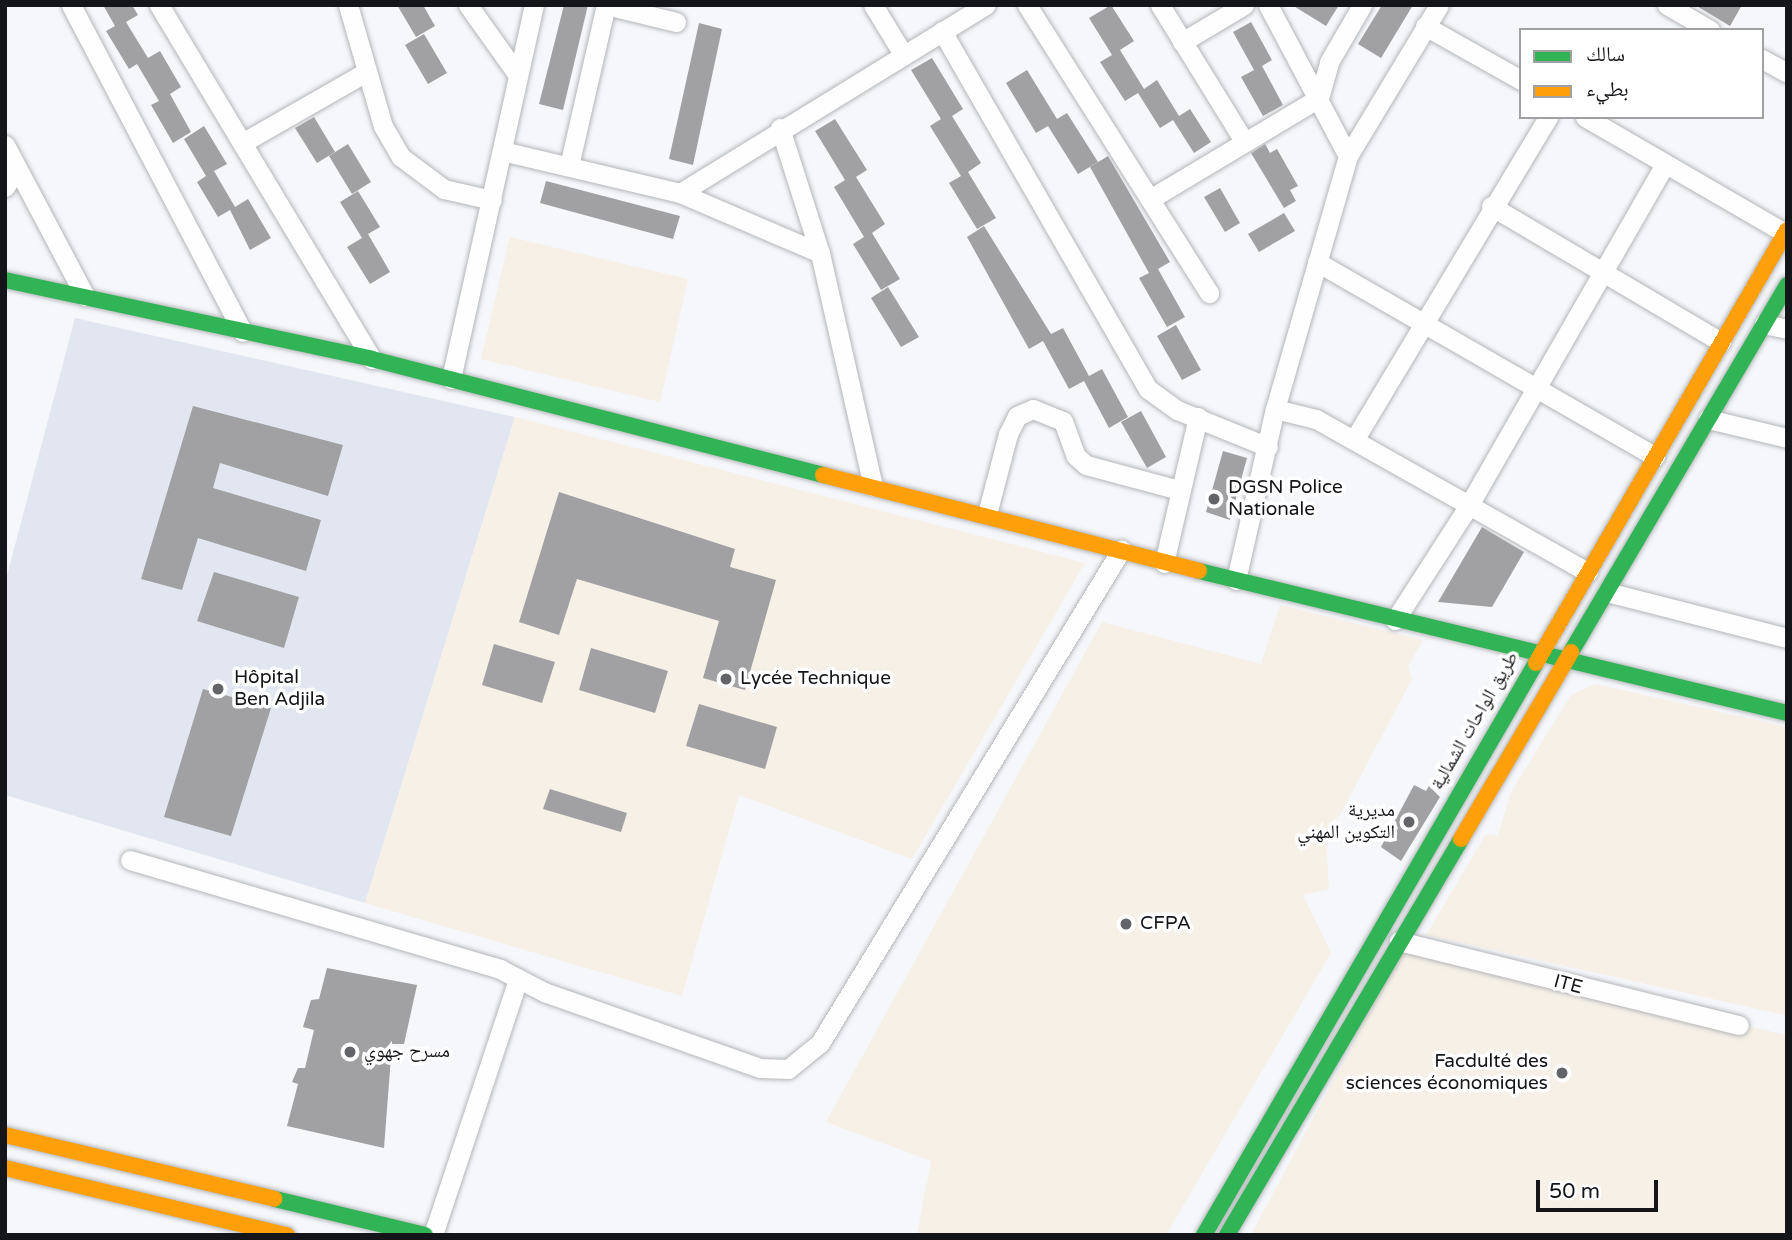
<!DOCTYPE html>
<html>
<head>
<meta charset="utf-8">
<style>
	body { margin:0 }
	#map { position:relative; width:1792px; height:1240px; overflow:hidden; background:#f5f7fb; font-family:"Varela Round","Noto Naskh Arabic",sans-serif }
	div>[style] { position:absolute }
	.built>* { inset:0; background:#e2e6f0 }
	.industrial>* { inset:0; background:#f6f0e7 }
	.building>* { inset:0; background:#a1a1a4 }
	.roads { filter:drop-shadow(0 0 2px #b4b6b8) drop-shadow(0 0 2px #b4b6b8) }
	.street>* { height:19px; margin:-9.5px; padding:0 9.5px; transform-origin:9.5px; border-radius:9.5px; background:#fefefe }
	.fast>* { height:16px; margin:-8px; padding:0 8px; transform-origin:8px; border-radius:8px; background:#30b455 }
	.slow>* { height:16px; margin:-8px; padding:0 8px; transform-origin:8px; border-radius:8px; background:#ff9f0a }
	.dots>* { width:19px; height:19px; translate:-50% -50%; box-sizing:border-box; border:4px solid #fff; border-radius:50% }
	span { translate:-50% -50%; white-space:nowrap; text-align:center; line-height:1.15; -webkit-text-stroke:7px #fff; paint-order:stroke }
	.poi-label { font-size:19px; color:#141518 }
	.left { translate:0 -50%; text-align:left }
	.right { translate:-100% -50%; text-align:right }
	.street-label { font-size:19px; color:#141518 }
	.frame { position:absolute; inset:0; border:7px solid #141518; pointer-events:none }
	.legend { position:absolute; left:1519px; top:28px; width:245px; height:91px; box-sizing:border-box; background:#fff; border:2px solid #a1a1a3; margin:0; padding:9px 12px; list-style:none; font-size:21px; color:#141518 }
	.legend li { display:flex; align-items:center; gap:14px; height:35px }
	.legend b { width:35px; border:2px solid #a1a1a3 }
	.scale { position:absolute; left:1536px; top:1180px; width:122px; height:32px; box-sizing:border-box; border:4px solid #141518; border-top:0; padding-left:9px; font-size:21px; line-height:24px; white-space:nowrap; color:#141518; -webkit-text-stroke:5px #fff; paint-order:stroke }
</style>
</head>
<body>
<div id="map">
	<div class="built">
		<i style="clip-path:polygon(75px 318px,515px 417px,365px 903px,5px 795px,5px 583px)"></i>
	</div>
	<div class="industrial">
		<i style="clip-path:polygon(510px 237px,688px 279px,660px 402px,481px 359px)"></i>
		<i style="clip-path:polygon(515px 417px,1085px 563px,912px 859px,739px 795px,682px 996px,365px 903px)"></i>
		<i style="clip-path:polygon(1280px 605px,1423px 640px,1408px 666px,1412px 679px,1326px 841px,1329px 889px,1303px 895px,1331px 953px,1166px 1235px,917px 1235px,931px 1161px,826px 1122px,1102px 622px,1261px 664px)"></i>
		<i style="clip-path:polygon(1596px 684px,1787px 727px,1785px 1015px,1426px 935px,1486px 834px,1498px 836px,1511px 792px,1571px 695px)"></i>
		<i style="clip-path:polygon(1403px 949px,1787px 1035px,1787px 1235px,1251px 1235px)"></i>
	</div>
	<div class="building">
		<i style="clip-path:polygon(103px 5px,132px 5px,138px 15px,126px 22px,148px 58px,160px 51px,181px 87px,170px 94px,191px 132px,173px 143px,151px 105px,159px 101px,137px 64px,129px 69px,106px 31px,115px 26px)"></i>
		<i style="clip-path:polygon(397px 5px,423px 5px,435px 26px,416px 37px)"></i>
		<i style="clip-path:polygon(564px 5px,588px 5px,563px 110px,539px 104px)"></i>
		<i style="clip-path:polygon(1111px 5px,1134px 41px,1120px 50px,1144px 89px,1157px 80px,1179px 116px,1190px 109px,1211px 142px,1194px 153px,1173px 120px,1160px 128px,1138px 93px,1125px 101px,1100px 62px,1112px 55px,1089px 18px)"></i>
		<i style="clip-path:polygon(1292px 5px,1339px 5px,1326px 26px)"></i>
		<i style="clip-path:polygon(1382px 5px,1413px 5px,1381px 58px,1358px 44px)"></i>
		<i style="clip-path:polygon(1695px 5px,1742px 5px,1730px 26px)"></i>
		<i style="clip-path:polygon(1251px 22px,1272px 60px,1262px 66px,1283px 105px,1263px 116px,1241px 77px,1254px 70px,1233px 32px)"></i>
		<i style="clip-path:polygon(699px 23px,722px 29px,693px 165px,669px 159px)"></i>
		<i style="clip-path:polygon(424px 34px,447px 73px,428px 84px,405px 45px)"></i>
		<i style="clip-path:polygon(932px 58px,963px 109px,952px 116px,981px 163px,968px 172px,996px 218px,977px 229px,949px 183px,961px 176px,930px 126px,941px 119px,911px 70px)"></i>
		<i style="clip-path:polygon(1027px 70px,1057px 119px,1067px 113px,1098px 162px,1078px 174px,1048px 126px,1036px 133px,1006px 83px)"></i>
		<i style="clip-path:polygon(314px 117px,335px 152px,317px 163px,295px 128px)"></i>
		<i style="clip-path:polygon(835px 119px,867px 170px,856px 177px,885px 224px,872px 233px,900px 279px,881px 290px,853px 244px,864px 237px,834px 187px,845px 180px,815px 131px)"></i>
		<i style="clip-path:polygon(204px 126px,227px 164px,214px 171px,235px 207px,248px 199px,271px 238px,250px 250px,230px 210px,218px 217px,197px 182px,206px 176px,184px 139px)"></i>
		<i style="clip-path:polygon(348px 144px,371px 182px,352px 194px,329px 156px)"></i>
		<i style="clip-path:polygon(1265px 144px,1270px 153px,1277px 149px,1298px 186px,1290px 190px,1296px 201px,1284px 208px,1251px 153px)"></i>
		<i style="clip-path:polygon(1108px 156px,1170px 262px,1158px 269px,1185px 317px,1167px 327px,1139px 278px,1149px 273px,1090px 167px)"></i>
		<i style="clip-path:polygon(546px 181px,680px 216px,673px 239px,540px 203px)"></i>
		<i style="clip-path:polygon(1220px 188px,1240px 223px,1225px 232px,1204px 197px)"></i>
		<i style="clip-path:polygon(358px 191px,380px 227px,368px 234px,390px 272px,370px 284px,347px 247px,367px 235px,362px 238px,340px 202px)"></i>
		<i style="clip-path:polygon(1284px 213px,1295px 231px,1259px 252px,1248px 234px)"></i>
		<i style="clip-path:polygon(984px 226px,1051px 334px,1063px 328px,1089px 376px,1102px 369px,1128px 417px,1109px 428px,1084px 381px,1069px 389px,1043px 341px,1029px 349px,967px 237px)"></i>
		<i style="clip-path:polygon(888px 287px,919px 337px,901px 347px,871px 298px)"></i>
		<i style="clip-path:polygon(1176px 325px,1201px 370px,1182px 380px,1157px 336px)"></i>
		<i style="clip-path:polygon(193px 406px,343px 445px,328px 496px,220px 463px,213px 488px,321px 520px,306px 571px,198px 538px,182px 590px,141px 579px)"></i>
		<i style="clip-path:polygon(1141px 411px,1166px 457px,1147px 468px,1121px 422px)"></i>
		<i style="clip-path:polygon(1223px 451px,1247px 458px,1230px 520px,1206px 512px)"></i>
		<i style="clip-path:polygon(559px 492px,735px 549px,730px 567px,776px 580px,745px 690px,703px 678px,719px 621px,577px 579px,559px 635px,519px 622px)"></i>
		<i style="clip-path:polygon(1482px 527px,1524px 552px,1492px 607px,1438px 602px)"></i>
		<i style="clip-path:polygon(214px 572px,299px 597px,284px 648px,197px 621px)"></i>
		<i style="clip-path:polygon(494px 644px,555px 662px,542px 703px,482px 685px)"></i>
		<i style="clip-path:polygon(591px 648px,668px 671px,655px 713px,579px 690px)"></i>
		<i style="clip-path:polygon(203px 689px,271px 708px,231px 836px,164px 817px)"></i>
		<i style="clip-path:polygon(699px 704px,777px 727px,765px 769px,686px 746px)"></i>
		<i style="clip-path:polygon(1414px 785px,1426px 791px,1429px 786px,1440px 797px,1401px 861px,1381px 847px)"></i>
		<i style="clip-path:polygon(550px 789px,627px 813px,621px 832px,543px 809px)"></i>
		<i style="clip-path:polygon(327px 968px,417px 985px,404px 1044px,392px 1044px,384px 1148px,287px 1126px,298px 1084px,292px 1082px,298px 1068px,305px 1068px,314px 1030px,303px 1027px,311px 1000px,319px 999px)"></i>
	</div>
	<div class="roads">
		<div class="street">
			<i style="left:71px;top:5px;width:369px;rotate:62.3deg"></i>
			<i style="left:159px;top:5px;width:413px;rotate:59deg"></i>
			<i style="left:348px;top:5px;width:126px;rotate:73.9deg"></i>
			<i style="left:383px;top:126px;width:36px;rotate:60deg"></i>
			<i style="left:401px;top:157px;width:54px;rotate:36.7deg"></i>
			<i style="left:444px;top:189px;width:49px;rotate:12.9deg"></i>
			<i style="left:468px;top:5px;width:85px;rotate:54.6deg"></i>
			<i style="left:606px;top:5px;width:72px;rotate:13.7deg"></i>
			<i style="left:873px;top:5px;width:57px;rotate:58.5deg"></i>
			<i style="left:1027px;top:5px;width:341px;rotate:57.7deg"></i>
			<i style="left:1160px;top:5px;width:160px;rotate:58.3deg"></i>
			<i style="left:1268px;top:5px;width:171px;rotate:62.1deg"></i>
			<i style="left:1667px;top:5px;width:50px;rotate:30.2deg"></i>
			<i style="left:1425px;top:26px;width:110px;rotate:29.4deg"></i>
			<i style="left:942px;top:31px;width:413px;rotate:60.1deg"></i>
			<i style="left:1148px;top:389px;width:36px;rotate:36deg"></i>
			<i style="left:1177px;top:410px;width:98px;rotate:22.1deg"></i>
			<i style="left:1182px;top:42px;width:72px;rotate:-30.8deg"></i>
			<i style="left:1762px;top:59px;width:29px;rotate:29deg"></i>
			<i style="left:1585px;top:117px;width:231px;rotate:30.1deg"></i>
			<i style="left:780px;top:128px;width:131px;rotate:72.3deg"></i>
			<i style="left:820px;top:253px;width:239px;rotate:77.2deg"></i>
			<i style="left:242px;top:143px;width:143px;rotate:-29.8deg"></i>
			<i style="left:5px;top:145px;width:171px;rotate:62.1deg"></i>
			<i style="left:502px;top:151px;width:183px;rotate:13.3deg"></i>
			<i style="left:680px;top:193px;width:359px;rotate:-31.6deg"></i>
			<i style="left:569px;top:166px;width:165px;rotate:-77.1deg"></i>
			<i style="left:5px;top:187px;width:22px;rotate:-58deg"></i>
			<i style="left:680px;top:193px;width:152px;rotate:23.2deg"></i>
			<i style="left:1150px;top:199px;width:197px;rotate:-30.9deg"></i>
			<i style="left:1319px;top:98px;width:37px;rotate:-74deg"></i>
			<i style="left:1329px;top:62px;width:66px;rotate:-59.9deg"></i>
			<i style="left:1491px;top:206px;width:267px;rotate:30.6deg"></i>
			<i style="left:1317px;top:262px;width:390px;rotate:29.9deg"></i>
			<i style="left:1764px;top:324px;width:24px;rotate:12deg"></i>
			<i style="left:451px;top:379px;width:383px;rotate:-77.5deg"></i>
			<i style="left:1275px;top:409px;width:42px;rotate:13.7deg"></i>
			<i style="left:1316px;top:419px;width:312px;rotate:29.4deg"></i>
			<i style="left:1708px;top:419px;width:81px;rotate:13.5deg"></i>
			<i style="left:1354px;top:440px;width:377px;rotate:-59deg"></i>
			<i style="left:987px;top:514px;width:83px;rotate:-75.3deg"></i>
			<i style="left:1008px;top:434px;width:20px;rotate:-63deg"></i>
			<i style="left:1017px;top:416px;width:17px;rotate:-24deg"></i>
			<i style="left:1033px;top:409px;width:32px;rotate:22deg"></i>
			<i style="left:1063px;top:421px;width:37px;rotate:70deg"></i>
			<i style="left:1076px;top:456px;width:13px;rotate:42deg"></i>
			<i style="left:1086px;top:465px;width:96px;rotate:15deg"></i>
			<i style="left:1164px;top:563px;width:150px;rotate:-76.9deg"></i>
			<i style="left:1236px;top:580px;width:175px;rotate:-77.2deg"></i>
			<i style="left:1275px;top:409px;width:263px;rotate:-73.9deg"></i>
			<i style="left:1348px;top:156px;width:176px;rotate:-58.9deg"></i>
			<i style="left:1607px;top:592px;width:186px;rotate:14.3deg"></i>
			<i style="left:1395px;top:620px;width:137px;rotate:-57.2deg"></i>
			<i style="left:1469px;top:505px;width:393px;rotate:-60.1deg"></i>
			<i style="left:130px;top:860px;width:386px;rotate:16.4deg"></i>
			<i style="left:500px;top:969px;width:50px;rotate:27.6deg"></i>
			<i style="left:544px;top:992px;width:229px;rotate:19.4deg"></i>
			<i style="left:760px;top:1068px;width:28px;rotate:2deg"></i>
			<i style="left:788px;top:1069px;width:41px;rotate:-39.1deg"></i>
			<i style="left:820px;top:1043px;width:578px;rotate:-58.59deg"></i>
			<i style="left:1399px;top:941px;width:350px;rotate:13.9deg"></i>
			<i style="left:433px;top:1235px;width:270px;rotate:-71.6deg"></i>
		</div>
		<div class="fast">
			<i style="left:5px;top:280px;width:375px;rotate:12.1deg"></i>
			<i style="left:372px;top:359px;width:466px;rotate:14.4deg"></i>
			<i style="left:1199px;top:571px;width:605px;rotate:13.58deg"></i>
			<i style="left:1571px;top:652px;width:426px;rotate:-59.5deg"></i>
			<i style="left:275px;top:1199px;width:154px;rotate:13.5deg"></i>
			<i style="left:1204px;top:1235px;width:661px;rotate:-59.87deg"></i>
			<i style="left:1227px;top:1235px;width:460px;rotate:-59.4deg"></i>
		</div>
		<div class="slow">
			<i style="left:823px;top:475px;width:388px;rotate:14.3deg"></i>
			<i style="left:1536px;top:663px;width:500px;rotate:-59.9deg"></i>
			<i style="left:1461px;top:839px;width:217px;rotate:-59.5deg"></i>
			<i style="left:5px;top:1135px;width:277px;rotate:13.3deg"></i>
			<i style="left:5px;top:1168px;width:290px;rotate:13.4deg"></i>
		</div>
	</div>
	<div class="dots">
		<i style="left:1214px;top:499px;background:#636467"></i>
		<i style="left:726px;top:679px;background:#636467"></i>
		<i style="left:218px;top:689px;background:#636467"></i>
		<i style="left:1409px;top:822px;background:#636467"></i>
		<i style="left:1126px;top:924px;background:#636467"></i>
		<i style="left:350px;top:1052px;background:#636467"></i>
		<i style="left:1562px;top:1073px;background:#636467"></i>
	</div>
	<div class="poi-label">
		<span class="left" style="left:1228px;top:499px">DGSN Police<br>Nationale</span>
		<span class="left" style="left:234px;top:689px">Hôpital<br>Ben Adjila</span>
		<span class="left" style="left:740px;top:679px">Lycée Technique</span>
		<span class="right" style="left:1395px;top:822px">مديرية<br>التكوين المهني</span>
		<span class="left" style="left:1140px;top:924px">CFPA</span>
		<span class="left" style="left:364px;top:1052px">مسرح جهوي</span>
		<span class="right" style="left:1548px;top:1073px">Facdulté des<br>sciences économiques</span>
	</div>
	<div class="street-label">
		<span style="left:1475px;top:721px;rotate:-60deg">طريق الواحات الشمالية</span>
		<span style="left:1568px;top:985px;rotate:15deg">ITE</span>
	</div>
	<div class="frame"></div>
	<ul class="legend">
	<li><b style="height:9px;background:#30b455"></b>سالك</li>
	<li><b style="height:9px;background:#ff9f0a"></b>بطيء</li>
	</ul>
	<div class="scale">50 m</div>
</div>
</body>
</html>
